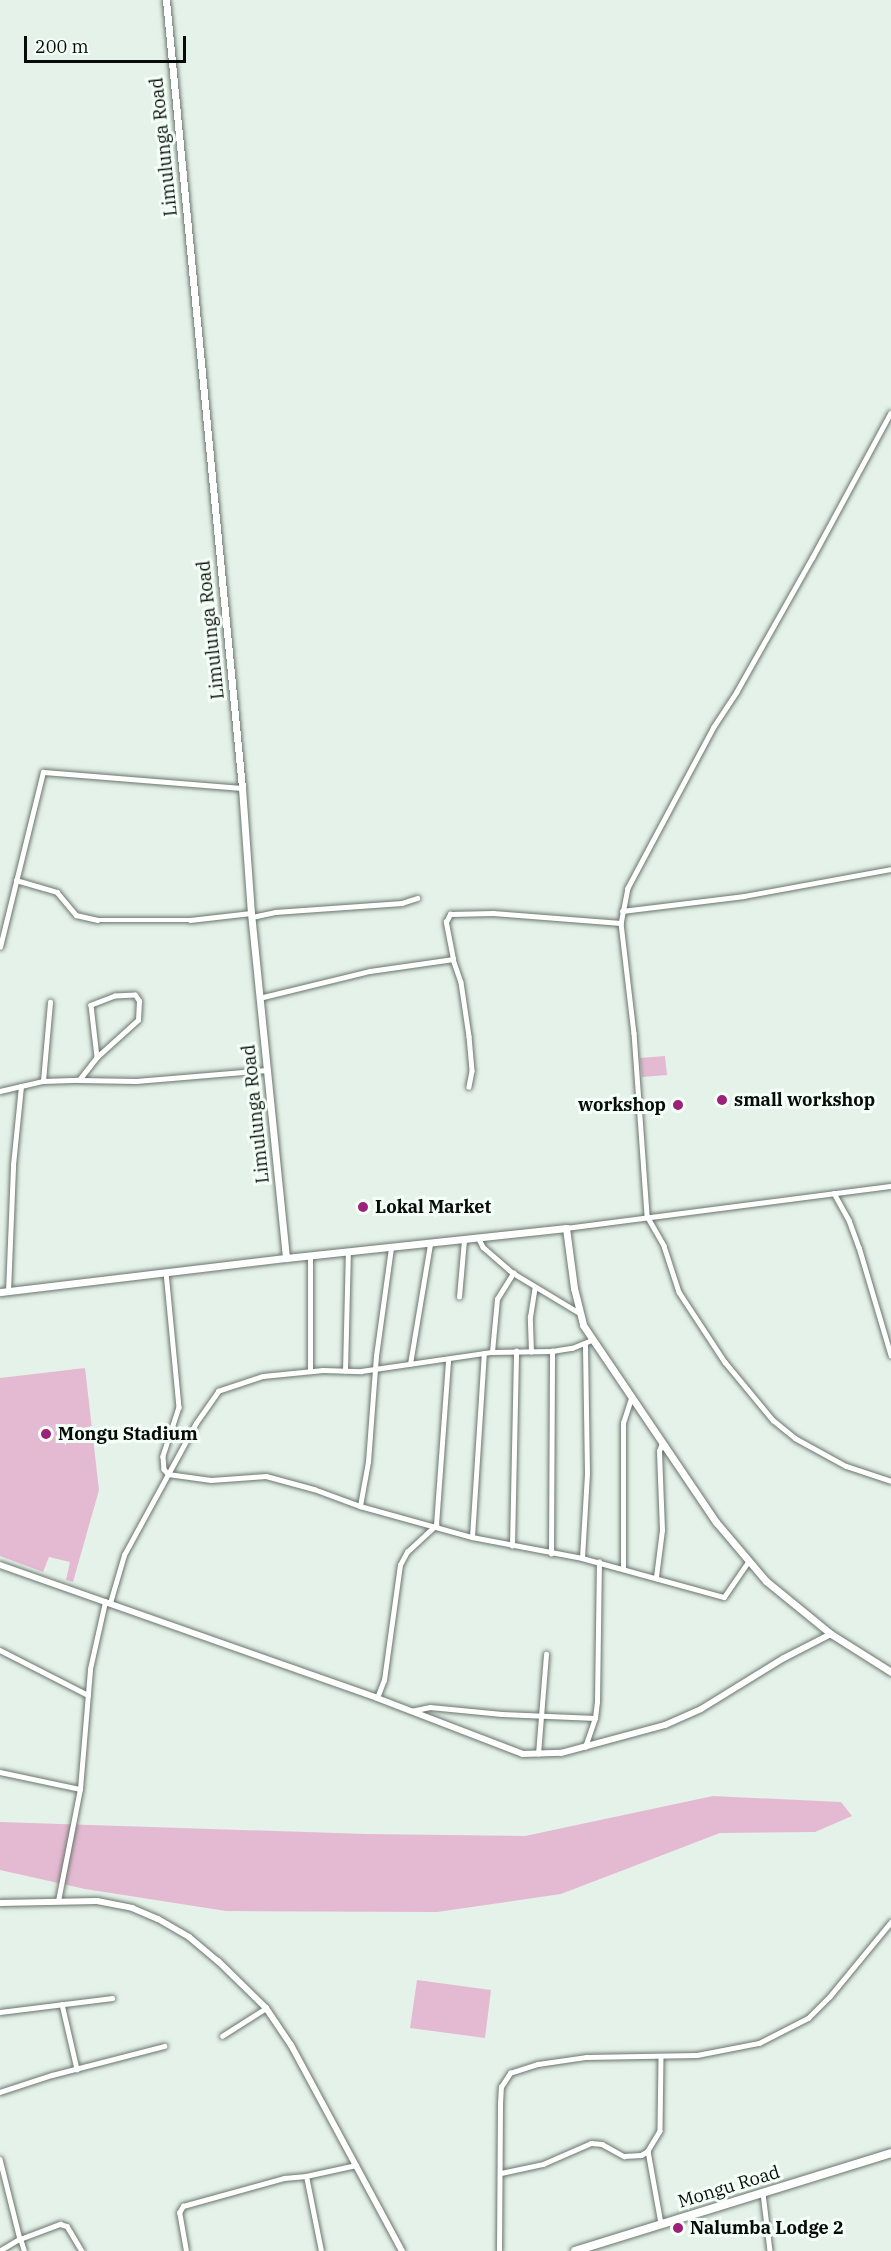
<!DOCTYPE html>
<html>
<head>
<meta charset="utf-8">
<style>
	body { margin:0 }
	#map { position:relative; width:891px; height:2251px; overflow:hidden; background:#e5f2e9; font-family:"IBM Plex Serif",serif }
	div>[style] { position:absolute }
	.green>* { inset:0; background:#e4bad2 }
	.roads { filter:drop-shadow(0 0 2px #69756d) drop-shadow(0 0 2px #69756d) }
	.minor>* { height:4.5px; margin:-2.25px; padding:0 2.25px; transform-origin:2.25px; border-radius:2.25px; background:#fff }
	.tertiary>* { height:6px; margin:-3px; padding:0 3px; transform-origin:3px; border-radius:3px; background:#fff }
	.secondary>* { height:7px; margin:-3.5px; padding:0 3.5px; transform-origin:3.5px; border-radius:3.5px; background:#fff }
	.primary>* { height:8px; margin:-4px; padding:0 4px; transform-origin:4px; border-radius:4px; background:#fff }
	.dots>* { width:16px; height:16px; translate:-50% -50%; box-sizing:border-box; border:3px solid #f4fff7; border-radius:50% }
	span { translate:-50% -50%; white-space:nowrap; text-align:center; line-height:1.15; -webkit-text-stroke:6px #f4fff7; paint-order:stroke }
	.street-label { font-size:18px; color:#080c09 }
	.poi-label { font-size:18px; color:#080c09; font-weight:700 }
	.left { translate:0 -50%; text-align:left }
	.right { translate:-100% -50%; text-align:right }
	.scale { position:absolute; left:24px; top:36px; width:162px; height:27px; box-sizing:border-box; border:3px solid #080c09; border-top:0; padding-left:8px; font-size:18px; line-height:21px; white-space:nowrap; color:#080c09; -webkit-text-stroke:4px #f4fff7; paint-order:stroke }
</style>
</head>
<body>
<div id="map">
	<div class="green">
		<i style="clip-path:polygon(665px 1056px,667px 1075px,642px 1077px,640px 1058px)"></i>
		<i style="clip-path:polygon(85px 1368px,99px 1490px,73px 1582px,66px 1580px,70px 1562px,49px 1557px,43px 1572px,0 1556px,0 1378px)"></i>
		<i style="clip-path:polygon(713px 1796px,841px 1802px,852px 1816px,815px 1832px,720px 1833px,561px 1894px,437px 1912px,226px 1911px,85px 1889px,0 1870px,0 1822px,366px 1834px,525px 1836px)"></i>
		<i style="clip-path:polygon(417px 1980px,491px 1990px,485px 2038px,410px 2028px)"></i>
	</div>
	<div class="roads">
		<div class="minor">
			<i style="left:891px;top:413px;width:164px;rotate:118.4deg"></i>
			<i style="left:813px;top:557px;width:155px;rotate:119.4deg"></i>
			<i style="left:737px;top:692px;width:42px;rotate:123.3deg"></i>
			<i style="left:714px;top:727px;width:183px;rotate:118.1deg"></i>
			<i style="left:628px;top:888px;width:36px;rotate:101deg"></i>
			<i style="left:621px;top:923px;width:111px;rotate:83.3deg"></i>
			<i style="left:634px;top:1033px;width:183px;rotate:85.9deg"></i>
			<i style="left:647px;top:1216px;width:34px;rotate:60deg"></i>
			<i style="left:664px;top:1246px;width:48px;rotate:71.9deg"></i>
			<i style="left:679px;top:1292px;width:84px;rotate:56.7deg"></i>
			<i style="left:725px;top:1362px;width:75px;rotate:50.4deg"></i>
			<i style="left:773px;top:1420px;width:28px;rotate:39deg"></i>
			<i style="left:795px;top:1438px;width:58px;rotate:28.8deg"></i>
			<i style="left:846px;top:1466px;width:47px;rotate:18.4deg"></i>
			<i style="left:16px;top:880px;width:43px;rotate:16.3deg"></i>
			<i style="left:57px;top:892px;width:30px;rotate:50deg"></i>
			<i style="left:76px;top:915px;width:22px;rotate:13deg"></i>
			<i style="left:97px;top:920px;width:93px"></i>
			<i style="left:190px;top:920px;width:61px;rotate:-6.5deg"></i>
			<i style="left:622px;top:911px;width:123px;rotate:-7deg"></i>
			<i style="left:744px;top:896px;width:149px;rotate:-10.4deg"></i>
			<i style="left:252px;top:917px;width:24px;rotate:-12deg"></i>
			<i style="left:275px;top:912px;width:127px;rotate:-4.1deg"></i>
			<i style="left:402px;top:903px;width:16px;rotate:-18deg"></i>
			<i style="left:0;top:947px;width:180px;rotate:-76.2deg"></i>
			<i style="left:43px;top:772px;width:200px;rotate:4.6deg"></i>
			<i style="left:453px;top:959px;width:38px;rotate:-101deg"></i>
			<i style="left:446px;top:922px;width:9px;rotate:-63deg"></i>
			<i style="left:450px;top:914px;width:43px;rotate:-1.3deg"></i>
			<i style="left:493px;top:913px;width:128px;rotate:4.5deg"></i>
			<i style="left:259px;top:998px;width:114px;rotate:-13.7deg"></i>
			<i style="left:370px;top:971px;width:84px;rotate:-8.2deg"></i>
			<i style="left:453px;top:959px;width:24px;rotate:71deg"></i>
			<i style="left:461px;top:982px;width:55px;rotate:81.6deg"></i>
			<i style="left:469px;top:1036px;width:35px;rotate:85deg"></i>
			<i style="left:472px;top:1071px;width:16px;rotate:101deg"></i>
			<i style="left:79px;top:1080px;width:57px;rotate:1deg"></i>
			<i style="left:136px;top:1081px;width:131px;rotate:-4.8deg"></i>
			<i style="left:43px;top:1081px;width:79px;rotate:-84.9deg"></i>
			<i style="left:0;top:1091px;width:44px;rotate:-13.1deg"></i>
			<i style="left:43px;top:1081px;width:36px;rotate:-2deg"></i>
			<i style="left:79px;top:1080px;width:29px;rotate:-52deg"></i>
			<i style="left:97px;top:1057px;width:55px;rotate:-42.1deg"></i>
			<i style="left:138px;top:1020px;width:19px;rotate:-87deg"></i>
			<i style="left:139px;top:1001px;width:7px;rotate:-124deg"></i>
			<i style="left:135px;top:995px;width:20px;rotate:177deg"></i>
			<i style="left:115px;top:996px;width:26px;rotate:159deg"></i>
			<i style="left:91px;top:1005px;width:52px;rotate:83.4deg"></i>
			<i style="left:834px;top:1193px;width:31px;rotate:61deg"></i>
			<i style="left:849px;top:1220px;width:29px;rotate:70deg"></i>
			<i style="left:859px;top:1247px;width:113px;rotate:73.5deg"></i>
			<i style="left:566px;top:1228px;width:328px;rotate:-7.4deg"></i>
			<i style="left:479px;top:1239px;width:9px;rotate:63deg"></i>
			<i style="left:483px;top:1247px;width:40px;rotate:41deg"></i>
			<i style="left:513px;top:1273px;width:76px;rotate:31deg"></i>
			<i style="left:166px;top:1272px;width:136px;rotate:84.5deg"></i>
			<i style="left:179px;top:1407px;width:52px;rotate:108.1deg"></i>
			<i style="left:163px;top:1456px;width:13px;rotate:86deg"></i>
			<i style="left:164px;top:1469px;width:6px;rotate:51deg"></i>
			<i style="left:168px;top:1474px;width:43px;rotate:7.9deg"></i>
			<i style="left:211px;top:1480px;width:55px;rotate:-4.2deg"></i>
			<i style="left:266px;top:1476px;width:50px;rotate:15.2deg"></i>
			<i style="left:314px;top:1489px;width:49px;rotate:20.3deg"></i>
			<i style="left:360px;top:1506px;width:116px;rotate:15.5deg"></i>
			<i style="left:472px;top:1537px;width:112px;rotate:10.8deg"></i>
			<i style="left:582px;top:1558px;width:147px;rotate:15.4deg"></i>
			<i style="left:724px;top:1597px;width:42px;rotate:-55.6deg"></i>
			<i style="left:8px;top:1292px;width:127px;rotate:-87.7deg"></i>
			<i style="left:13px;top:1165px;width:79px;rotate:-84.2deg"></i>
			<i style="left:459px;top:1297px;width:57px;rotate:-85deg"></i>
			<i style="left:492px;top:1352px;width:53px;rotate:-84.6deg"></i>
			<i style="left:497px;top:1299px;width:31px;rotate:-58deg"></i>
			<i style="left:531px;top:1352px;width:35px;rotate:-92deg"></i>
			<i style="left:530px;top:1317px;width:30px;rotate:-81deg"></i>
			<i style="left:410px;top:1364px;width:121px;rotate:-80.5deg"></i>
			<i style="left:310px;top:1371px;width:115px;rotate:-90deg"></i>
			<i style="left:345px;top:1371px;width:119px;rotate:-88.6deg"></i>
			<i style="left:360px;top:1506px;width:45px;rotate:-79.7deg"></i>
			<i style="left:368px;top:1462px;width:106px;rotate:-85.7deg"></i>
			<i style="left:376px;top:1356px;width:109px;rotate:-82.1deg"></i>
			<i style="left:472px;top:1537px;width:184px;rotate:-86.3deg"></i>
			<i style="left:512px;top:1546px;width:195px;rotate:-88.8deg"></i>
			<i style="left:551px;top:1554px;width:203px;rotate:-89.7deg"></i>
			<i style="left:582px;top:1558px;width:84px;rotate:-86.6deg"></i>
			<i style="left:587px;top:1474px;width:129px;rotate:-90.9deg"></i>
			<i style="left:623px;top:1568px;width:145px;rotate:-90deg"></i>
			<i style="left:623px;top:1423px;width:26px;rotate:-72deg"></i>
			<i style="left:656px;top:1577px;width:47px;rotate:-82.7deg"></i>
			<i style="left:662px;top:1530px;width:79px;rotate:-92.2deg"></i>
			<i style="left:659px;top:1451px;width:9px;rotate:-69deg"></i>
			<i style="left:110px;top:1603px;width:50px;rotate:-73.7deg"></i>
			<i style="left:124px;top:1555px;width:150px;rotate:-61.4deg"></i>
			<i style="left:196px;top:1423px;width:39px;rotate:-55deg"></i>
			<i style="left:218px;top:1391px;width:47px;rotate:-18.4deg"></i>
			<i style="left:263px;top:1376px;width:60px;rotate:-5.7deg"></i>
			<i style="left:323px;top:1370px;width:38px;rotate:2deg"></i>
			<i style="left:361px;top:1371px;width:132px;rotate:-8.3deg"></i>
			<i style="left:492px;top:1352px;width:60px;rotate:-1deg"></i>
			<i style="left:552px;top:1351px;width:20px;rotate:-9deg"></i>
			<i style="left:572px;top:1348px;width:22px;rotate:-22deg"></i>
			<i style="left:0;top:1650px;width:99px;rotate:27.1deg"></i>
			<i style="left:377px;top:1698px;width:19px;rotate:-69deg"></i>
			<i style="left:384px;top:1680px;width:116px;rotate:-82.1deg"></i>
			<i style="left:400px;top:1565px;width:15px;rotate:-62deg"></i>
			<i style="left:407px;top:1552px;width:40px;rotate:-43deg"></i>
			<i style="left:436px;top:1525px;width:165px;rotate:-85.8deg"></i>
			<i style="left:411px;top:1711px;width:19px;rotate:-12deg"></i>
			<i style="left:430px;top:1707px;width:72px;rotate:5.6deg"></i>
			<i style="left:502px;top:1714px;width:93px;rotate:2.5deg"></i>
			<i style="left:585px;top:1747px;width:31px;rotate:-71deg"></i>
			<i style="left:595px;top:1718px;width:16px;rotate:-83deg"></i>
			<i style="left:597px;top:1702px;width:140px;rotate:-89.2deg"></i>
			<i style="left:538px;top:1754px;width:100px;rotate:-85.4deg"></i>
			<i style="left:0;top:1772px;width:82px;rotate:12deg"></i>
			<i style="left:58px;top:1901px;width:114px;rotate:-78.9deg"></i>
			<i style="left:80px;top:1789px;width:120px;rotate:-85.2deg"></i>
			<i style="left:90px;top:1669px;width:69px;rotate:-77.4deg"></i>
			<i style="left:62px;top:2004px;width:67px;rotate:77deg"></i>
			<i style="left:0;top:2012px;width:113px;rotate:-7.1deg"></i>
			<i style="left:222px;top:2036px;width:52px;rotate:-32.5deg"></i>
			<i style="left:661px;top:2057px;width:74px;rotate:90.8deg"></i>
			<i style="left:660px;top:2131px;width:23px;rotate:121deg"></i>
			<i style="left:648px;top:2151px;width:73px;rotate:79.8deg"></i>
			<i style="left:0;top:2092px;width:55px;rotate:-18.1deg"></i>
			<i style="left:52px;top:2075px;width:116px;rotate:-14.5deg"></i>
			<i style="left:0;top:2159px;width:82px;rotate:76deg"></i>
			<i style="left:20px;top:2239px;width:23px;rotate:149deg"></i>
			<i style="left:501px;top:2173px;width:43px;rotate:-12.1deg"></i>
			<i style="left:543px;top:2164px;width:52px;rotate:-23.6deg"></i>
			<i style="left:591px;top:2143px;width:11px;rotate:5deg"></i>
			<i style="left:602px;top:2144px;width:25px;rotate:29deg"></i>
			<i style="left:624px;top:2156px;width:17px;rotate:-3deg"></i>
			<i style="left:641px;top:2155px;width:8px;rotate:-30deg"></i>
			<i style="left:763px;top:2193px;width:58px;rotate:83.1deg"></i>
			<i style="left:24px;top:2251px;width:13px;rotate:-108deg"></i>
			<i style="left:20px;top:2239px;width:43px;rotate:-20.6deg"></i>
			<i style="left:60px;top:2224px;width:7px;rotate:16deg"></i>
			<i style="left:67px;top:2226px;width:29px;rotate:59deg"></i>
			<i style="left:186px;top:2251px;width:39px;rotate:-100deg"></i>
			<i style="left:179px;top:2213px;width:8px;rotate:-60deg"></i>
			<i style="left:183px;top:2206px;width:105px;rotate:-15.5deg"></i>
			<i style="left:284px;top:2178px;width:22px;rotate:-5deg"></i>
			<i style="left:321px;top:2251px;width:76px;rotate:-101.3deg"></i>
			<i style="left:306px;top:2176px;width:51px;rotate:-12.4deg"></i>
			<i style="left:499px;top:2251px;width:147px;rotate:-89.6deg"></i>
			<i style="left:500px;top:2104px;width:17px;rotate:-87deg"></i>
			<i style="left:501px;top:2087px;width:17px;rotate:-57deg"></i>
			<i style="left:510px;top:2073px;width:29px;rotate:-18deg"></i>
			<i style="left:538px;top:2064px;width:49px;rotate:-8.3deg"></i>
			<i style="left:586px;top:2057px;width:111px;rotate:-1deg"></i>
			<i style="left:697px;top:2055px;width:63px;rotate:-11deg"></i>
			<i style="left:759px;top:2043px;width:55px;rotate:-27deg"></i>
			<i style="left:808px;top:2018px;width:31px;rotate:-45deg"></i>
			<i style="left:830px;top:1996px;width:96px;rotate:-50.5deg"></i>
		</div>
		<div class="tertiary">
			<i style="left:0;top:1565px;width:400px;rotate:19.4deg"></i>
			<i style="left:377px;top:1698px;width:156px;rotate:21deg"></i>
			<i style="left:523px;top:1754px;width:38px;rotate:-2deg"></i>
			<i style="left:561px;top:1753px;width:108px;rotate:-15.1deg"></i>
			<i style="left:665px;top:1725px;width:39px;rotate:-24deg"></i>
			<i style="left:701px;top:1709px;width:97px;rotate:-31.6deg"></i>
			<i style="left:784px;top:1658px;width:53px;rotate:-27.1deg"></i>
			<i style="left:0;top:1903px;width:97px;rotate:-1.2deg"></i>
			<i style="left:97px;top:1901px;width:36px;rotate:11deg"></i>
			<i style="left:132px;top:1908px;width:28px;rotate:23deg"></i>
			<i style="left:158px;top:1919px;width:36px;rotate:30deg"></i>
			<i style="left:189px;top:1937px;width:38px;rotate:40deg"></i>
			<i style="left:218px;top:1961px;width:67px;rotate:44.4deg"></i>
			<i style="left:266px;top:2008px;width:45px;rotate:56deg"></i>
			<i style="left:291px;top:2045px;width:234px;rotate:61.7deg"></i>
		</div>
		<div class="secondary">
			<i style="left:166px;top:0;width:792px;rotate:84.49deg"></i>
			<i style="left:242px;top:788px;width:125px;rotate:85.9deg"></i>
			<i style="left:251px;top:913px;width:347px;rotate:84.2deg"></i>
			<i style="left:0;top:1292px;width:288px;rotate:-6.8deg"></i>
			<i style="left:286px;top:1258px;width:282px;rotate:-6.1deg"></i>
			<i style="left:566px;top:1228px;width:61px;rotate:82.4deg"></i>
			<i style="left:574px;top:1288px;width:38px;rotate:76deg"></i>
			<i style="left:583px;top:1325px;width:238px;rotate:56deg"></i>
			<i style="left:716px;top:1522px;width:77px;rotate:49.7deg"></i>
			<i style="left:766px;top:1581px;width:84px;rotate:39.2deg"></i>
			<i style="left:831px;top:1634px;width:71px;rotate:32.3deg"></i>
		</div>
		<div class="primary">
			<i style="left:575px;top:2251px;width:331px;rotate:-17.2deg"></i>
		</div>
	</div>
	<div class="dots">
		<i style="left:722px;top:1100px;background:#9d2178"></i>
		<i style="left:678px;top:1105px;background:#9d2178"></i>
		<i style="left:363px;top:1207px;background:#9d2178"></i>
		<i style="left:46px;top:1434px;background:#9d2178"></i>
		<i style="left:678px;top:2228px;background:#9d2178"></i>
	</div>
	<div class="street-label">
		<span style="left:164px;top:147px;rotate:-96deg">Limulunga Road</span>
		<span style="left:211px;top:630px;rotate:-96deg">Limulunga Road</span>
		<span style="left:256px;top:1114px;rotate:-96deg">Limulunga Road</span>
		<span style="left:729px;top:2187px;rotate:-17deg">Mongu Road</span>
	</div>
	<div class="poi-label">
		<span class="left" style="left:734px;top:1100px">small workshop</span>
		<span class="right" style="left:666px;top:1105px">workshop</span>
		<span class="left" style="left:375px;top:1207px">Lokal Market</span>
		<span class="left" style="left:58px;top:1434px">Mongu Stadium</span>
		<span class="left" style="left:690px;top:2228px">Nalumba Lodge 2</span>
	</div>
	<div class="scale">200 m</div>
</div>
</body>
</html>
